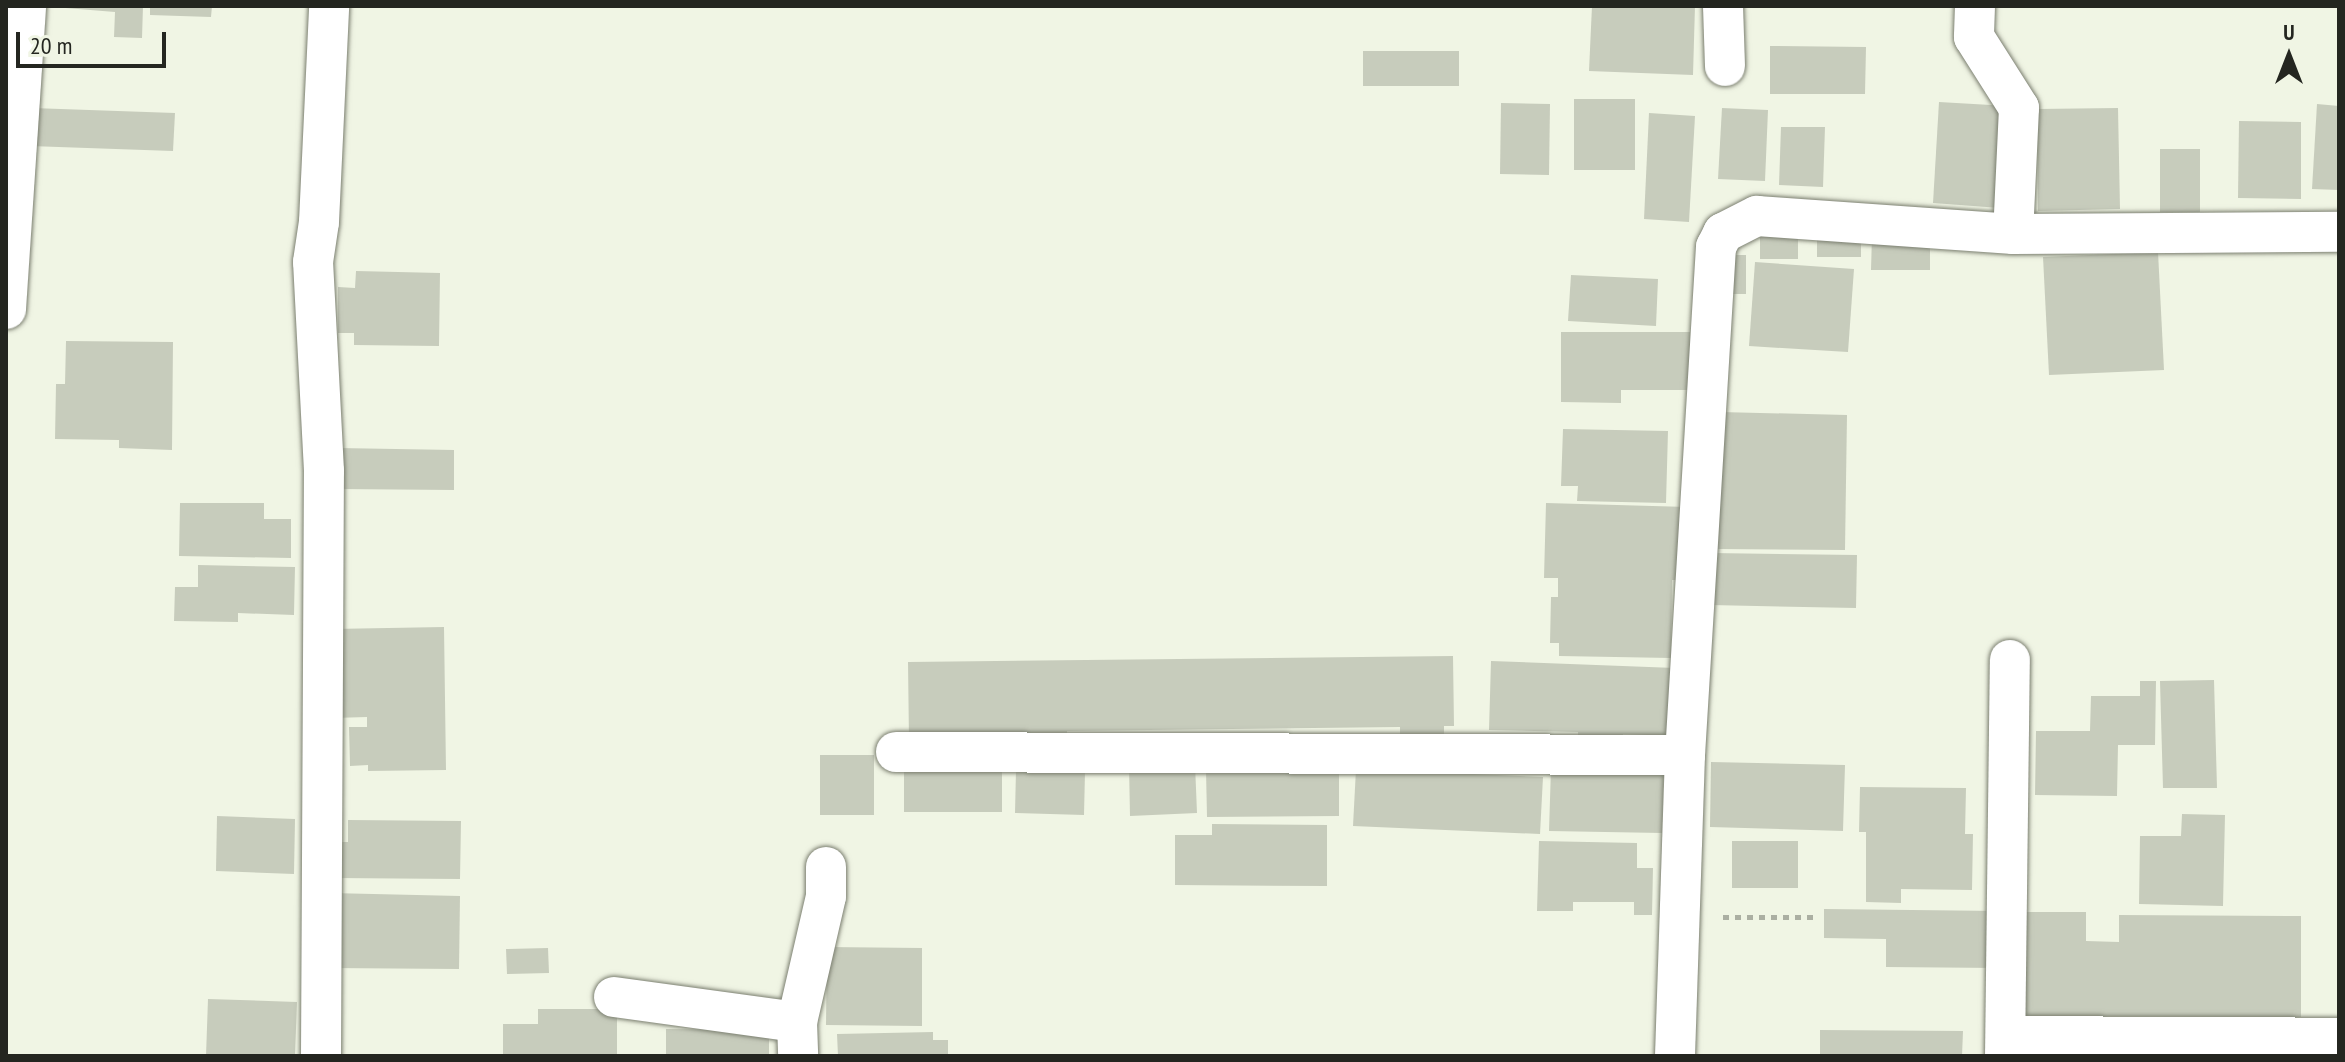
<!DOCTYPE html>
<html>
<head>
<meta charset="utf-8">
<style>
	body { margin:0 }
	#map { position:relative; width:2345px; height:1062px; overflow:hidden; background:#f0f5e4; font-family:"PT Sans Narrow",sans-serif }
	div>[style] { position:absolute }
	.building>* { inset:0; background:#c7ccbc }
	.path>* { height:5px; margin-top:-2.5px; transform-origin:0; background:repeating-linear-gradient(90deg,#abafa2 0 6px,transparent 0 12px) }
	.roads { filter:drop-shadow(0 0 2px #7b7f70) drop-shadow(0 0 2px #7b7f70) }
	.minor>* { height:40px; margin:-20px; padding:0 20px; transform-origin:20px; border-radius:20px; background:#fff }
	span { translate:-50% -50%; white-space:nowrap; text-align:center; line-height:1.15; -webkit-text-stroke:7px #f0f5e4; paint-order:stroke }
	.frame { position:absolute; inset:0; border:8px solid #242620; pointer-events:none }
	.north { position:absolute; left:2249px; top:16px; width:80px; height:80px; -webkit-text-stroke:6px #f0f5e4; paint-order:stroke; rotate:0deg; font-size:22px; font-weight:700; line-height:32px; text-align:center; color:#242620 }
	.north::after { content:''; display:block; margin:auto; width:28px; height:36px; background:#242620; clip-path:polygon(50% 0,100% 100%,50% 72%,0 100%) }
	.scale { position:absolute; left:16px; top:32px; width:150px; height:36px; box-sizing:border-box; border:4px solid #242620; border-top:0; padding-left:10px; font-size:24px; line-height:28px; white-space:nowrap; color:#242620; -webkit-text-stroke:6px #f0f5e4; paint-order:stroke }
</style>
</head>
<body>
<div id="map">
	<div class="building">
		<i style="clip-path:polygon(41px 6px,143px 6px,142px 38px,114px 37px,115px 12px)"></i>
		<i style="clip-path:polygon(150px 6px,212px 6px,211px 17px,150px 15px)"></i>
		<i style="clip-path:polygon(1592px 6px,1695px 6px,1693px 75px,1589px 71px)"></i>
		<i style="clip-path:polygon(1770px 46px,1866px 47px,1865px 94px,1770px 94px)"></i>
		<i style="clip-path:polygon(1363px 51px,1459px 51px,1459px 86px,1363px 86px)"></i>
		<i style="clip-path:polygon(1574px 99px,1635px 99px,1635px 170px,1574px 170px)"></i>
		<i style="clip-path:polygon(1939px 102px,2008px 106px,2000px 208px,1933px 203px)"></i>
		<i style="clip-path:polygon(1501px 103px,1550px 104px,1549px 175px,1500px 174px)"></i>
		<i style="clip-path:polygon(2317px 104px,2339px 106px,2339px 190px,2312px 189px)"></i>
		<i style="clip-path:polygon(32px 108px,175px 113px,173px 151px,30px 146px)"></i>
		<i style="clip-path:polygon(1722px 108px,1768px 110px,1765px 181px,1718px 179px)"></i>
		<i style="clip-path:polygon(2118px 108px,2120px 209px,2038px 211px,2037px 109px)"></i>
		<i style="clip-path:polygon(1649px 113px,1695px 116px,1689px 222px,1644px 219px)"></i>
		<i style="clip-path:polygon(2239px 121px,2301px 122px,2301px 199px,2238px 198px)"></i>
		<i style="clip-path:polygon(1781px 127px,1825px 127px,1823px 187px,1779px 185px)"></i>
		<i style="clip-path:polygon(2160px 149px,2200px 149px,2200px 212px,2160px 212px)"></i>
		<i style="clip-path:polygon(1760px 227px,1798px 227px,1798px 259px,1760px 259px)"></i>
		<i style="clip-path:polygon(1817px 229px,1861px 230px,1861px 257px,1817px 257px)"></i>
		<i style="clip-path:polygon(1872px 236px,1930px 236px,1930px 270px,1871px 270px)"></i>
		<i style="clip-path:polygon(2158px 252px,2164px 370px,2049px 375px,2043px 257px)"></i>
		<i style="clip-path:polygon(1727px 255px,1746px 255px,1746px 294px,1726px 294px)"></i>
		<i style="clip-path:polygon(1755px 262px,1854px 269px,1848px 352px,1749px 346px)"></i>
		<i style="clip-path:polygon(356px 271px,440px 273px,439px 346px,354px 345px,354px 333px,338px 333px,338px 287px,355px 288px)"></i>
		<i style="clip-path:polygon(1571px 275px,1658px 279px,1656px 326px,1568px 321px)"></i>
		<i style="clip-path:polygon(1561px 332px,1690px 332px,1690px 390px,1621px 390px,1621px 403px,1561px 402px)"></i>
		<i style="clip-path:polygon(66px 341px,173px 342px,172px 450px,119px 448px,119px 440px,55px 439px,56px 384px,65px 384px)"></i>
		<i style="clip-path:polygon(1720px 412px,1847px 415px,1845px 550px,1718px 549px)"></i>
		<i style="clip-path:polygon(1563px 429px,1668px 431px,1666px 503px,1577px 501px,1578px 486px,1561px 486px)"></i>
		<i style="clip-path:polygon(338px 448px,454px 450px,454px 490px,337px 489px)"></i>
		<i style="clip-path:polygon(180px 503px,264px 503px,264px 519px,291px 519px,291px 558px,179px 556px)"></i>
		<i style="clip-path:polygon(1546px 503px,1688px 507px,1686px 580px,1672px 580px,1671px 658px,1559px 656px,1559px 643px,1550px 643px,1551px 597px,1558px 597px,1558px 578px,1544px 578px)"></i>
		<i style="clip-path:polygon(1711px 553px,1857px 555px,1856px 608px,1710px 605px)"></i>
		<i style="clip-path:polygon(198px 565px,295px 567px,294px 615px,238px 613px,238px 622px,174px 621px,175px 587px,198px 587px)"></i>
		<i style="clip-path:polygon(444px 627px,446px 770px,368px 771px,368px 765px,350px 766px,349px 727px,367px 727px,367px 717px,333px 718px,332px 629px)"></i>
		<i style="clip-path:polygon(1453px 656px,1454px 726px,1444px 726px,1444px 737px,1400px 737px,1400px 727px,1067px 731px,1067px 740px,909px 742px,908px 662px)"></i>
		<i style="clip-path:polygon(1491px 661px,1675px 668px,1672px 736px,1623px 734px,1622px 750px,1578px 748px,1578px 732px,1489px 730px)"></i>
		<i style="clip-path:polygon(2214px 680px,2217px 788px,2163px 788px,2160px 681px)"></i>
		<i style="clip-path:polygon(2140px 681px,2156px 681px,2155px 745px,2118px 745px,2117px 796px,2035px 795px,2036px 731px,2090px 731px,2091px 696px,2140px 696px)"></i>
		<i style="clip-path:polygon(820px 755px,874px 755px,874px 815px,820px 815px)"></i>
		<i style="clip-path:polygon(1711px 762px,1845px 765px,1843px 831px,1710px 827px)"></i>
		<i style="clip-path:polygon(1195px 764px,1197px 813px,1130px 816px,1129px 765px)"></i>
		<i style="clip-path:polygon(1551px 767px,1664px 769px,1662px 833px,1549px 831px)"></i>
		<i style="clip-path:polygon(1339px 769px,1339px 816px,1207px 817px,1206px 770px)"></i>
		<i style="clip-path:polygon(1356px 769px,1543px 777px,1540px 834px,1353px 826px)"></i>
		<i style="clip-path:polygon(1016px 770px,1085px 772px,1084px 815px,1015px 813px)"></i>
		<i style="clip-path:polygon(904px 772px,1002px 772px,1002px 812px,904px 812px)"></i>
		<i style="clip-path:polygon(1860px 787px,1966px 788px,1965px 834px,1973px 834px,1972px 890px,1901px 889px,1901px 903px,1866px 902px,1866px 832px,1859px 832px)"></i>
		<i style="clip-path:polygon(2182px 814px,2225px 815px,2223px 906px,2139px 904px,2140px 836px,2181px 836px)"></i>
		<i style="clip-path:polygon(217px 816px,295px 819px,294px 874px,216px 871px)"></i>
		<i style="clip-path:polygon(348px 820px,461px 821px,460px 879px,335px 878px,335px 842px,348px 842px)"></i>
		<i style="clip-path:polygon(1212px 824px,1327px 825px,1327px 886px,1175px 885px,1175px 835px,1212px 835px)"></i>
		<i style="clip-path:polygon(1539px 841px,1637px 843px,1637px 868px,1653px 868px,1652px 915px,1634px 915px,1634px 902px,1573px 902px,1573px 911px,1537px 911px)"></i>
		<i style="clip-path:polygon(1732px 841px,1798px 841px,1798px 888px,1732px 888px)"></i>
		<i style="clip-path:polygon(330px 893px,460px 896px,459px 969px,329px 968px)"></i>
		<i style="clip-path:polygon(1824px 909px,1999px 911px,1998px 968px,1886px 967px,1886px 939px,1824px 938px)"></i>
		<i style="clip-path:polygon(2020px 912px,2086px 912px,2086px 941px,2119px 942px,2119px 915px,2301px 916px,2301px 1017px,2019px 1016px)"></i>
		<i style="clip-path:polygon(827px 947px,922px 948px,922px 1026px,826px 1025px)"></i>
		<i style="clip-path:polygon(548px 948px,549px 973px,507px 974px,506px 949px)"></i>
		<i style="clip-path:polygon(208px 999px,297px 1002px,295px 1056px,206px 1056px)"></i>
		<i style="clip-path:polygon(538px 1009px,617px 1009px,617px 1056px,503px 1056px,503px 1024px,538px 1024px)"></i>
		<i style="clip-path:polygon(666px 1029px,769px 1030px,769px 1056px,666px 1056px)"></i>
		<i style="clip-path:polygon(1820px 1030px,1963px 1031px,1962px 1056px,1820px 1056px)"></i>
		<i style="clip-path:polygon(933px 1032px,933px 1040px,948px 1040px,948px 1056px,838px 1056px,837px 1034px)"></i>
	</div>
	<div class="path">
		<i style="left:1723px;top:917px;width:91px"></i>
	</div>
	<div class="roads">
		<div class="minor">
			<i style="left:1723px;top:6px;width:60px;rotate:88.1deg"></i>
			<i style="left:1975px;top:6px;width:31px;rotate:92deg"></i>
			<i style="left:1974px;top:37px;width:84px;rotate:57.6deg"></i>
			<i style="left:2019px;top:108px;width:126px;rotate:92.7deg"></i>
			<i style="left:6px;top:309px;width:304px;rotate:-86.2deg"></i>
			<i style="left:896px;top:752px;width:789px;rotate:0.22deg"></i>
			<i style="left:614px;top:997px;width:185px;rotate:7.8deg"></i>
			<i style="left:797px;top:1022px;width:34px;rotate:88deg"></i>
			<i style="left:797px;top:1022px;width:129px;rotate:-77deg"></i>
			<i style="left:826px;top:896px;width:29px;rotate:-90deg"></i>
			<i style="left:2006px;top:1036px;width:333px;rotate:0.3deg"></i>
			<i style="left:321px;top:1056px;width:585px;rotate:-89.71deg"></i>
			<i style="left:324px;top:471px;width:209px;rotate:-93deg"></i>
			<i style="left:313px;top:262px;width:40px;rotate:-81.5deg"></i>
			<i style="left:319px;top:222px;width:216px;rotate:-87.3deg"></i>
			<i style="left:1675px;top:1056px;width:301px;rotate:-88.1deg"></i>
			<i style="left:1685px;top:755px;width:509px;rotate:-86.51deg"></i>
			<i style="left:1716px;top:247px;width:16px;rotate:-63deg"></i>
			<i style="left:1723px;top:233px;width:38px;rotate:-27deg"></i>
			<i style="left:1757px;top:216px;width:257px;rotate:4deg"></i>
			<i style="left:2013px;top:234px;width:326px;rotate:-0.4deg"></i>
			<i style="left:2005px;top:1056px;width:396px;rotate:-89.3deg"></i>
		</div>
	</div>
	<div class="frame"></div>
	<div class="north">U</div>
	<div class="scale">20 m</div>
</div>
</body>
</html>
